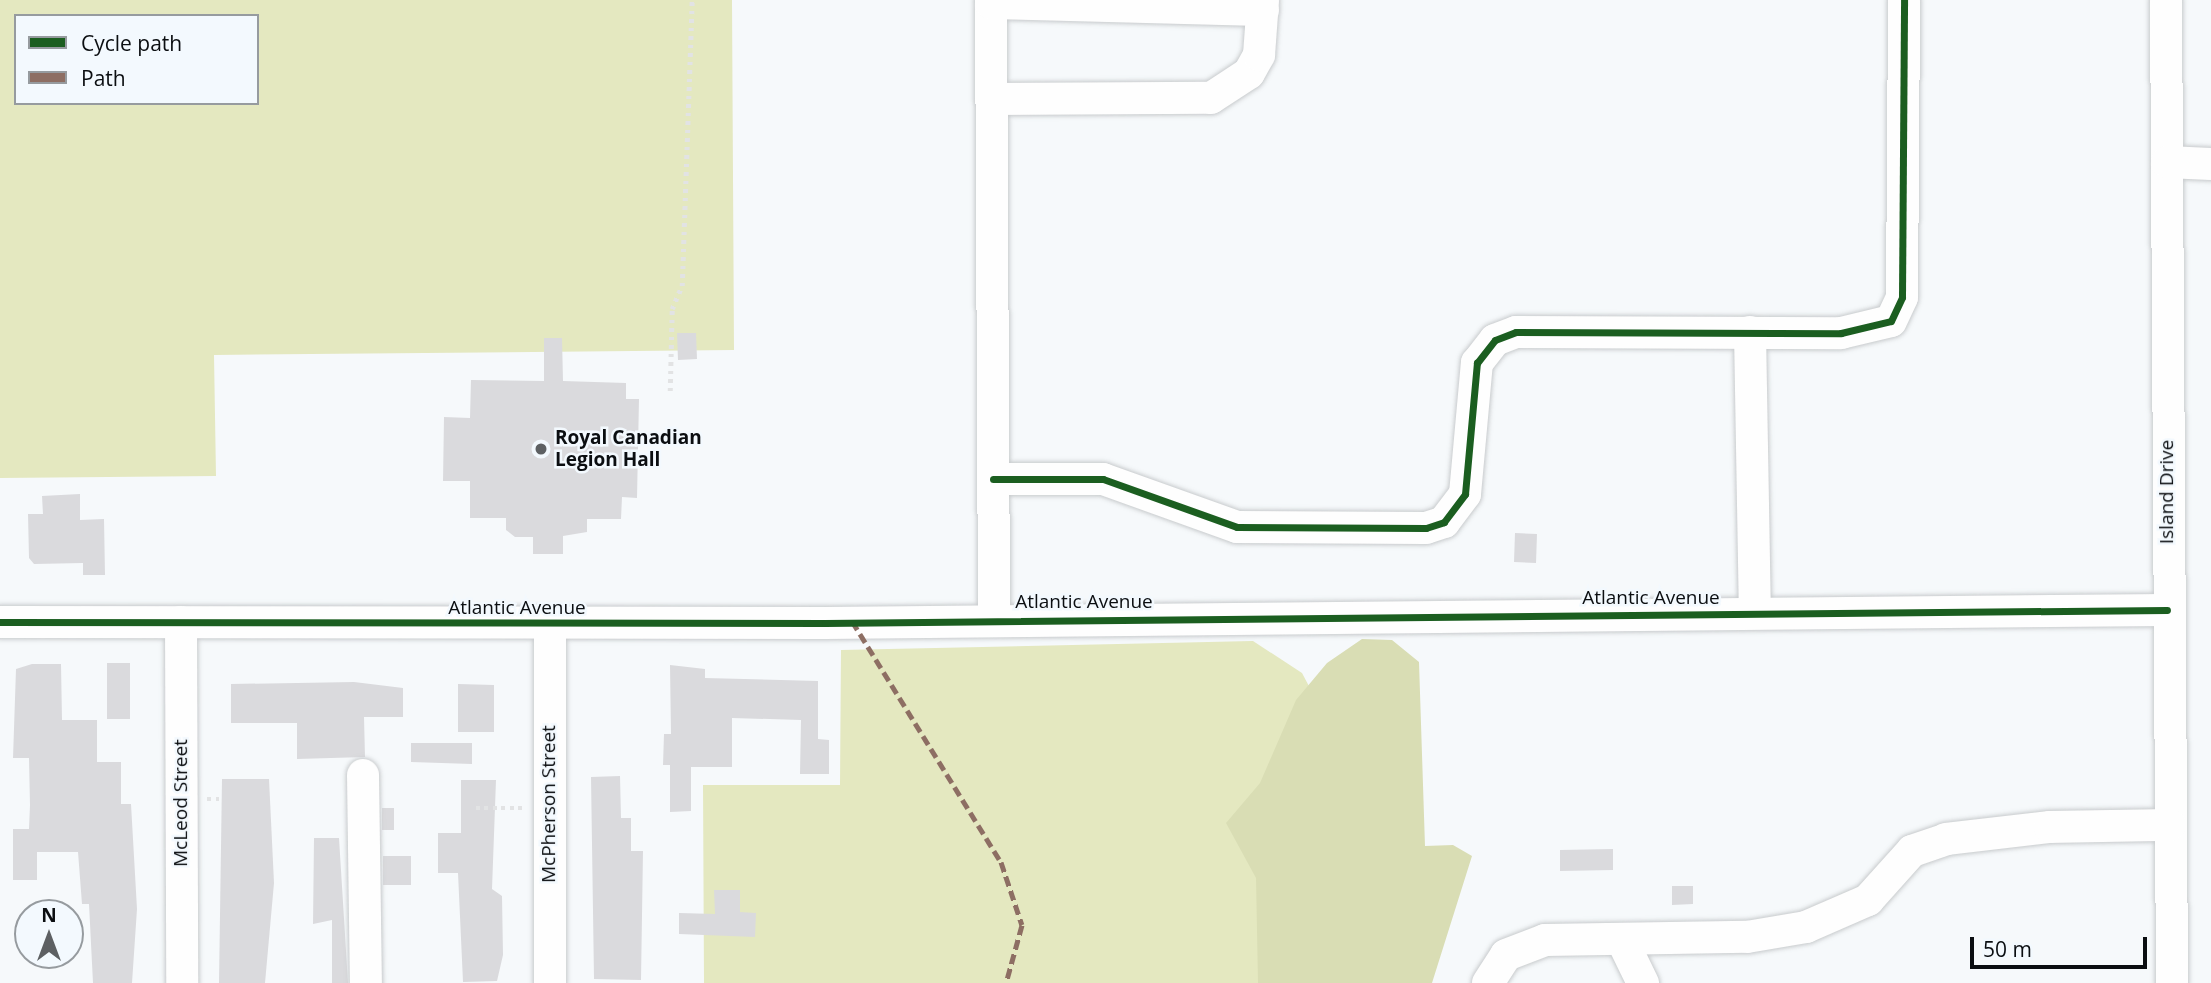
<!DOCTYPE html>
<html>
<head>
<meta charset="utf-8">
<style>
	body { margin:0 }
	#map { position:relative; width:2211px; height:983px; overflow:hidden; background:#f6f9fb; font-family:"Open Sans",sans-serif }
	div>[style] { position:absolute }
	.green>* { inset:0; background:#e4e8c0 }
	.forest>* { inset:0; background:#d9ddb4 }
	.building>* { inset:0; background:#dadadd }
	.path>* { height:4.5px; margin-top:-2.25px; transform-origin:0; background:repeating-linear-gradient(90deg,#e2e3e4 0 3.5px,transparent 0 8.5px) }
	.roads { filter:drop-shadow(0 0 2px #c8cbcd) drop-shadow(0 0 2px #c8cbcd) }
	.minor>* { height:32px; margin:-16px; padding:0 16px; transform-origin:16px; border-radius:16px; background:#fefefe }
	.quiet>* { height:5px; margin-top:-2.5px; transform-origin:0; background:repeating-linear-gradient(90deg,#8d6e63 0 10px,transparent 0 15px) }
	.cycleway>* { height:7px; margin:-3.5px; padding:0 3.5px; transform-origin:3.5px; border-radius:3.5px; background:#1b5e20 }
	.dots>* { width:19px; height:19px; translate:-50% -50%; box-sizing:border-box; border:4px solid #f3f9fe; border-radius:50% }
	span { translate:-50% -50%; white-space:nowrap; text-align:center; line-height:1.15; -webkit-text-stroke:5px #f3f9fe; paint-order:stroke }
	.poi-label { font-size:19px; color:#0b0e11; font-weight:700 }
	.left { translate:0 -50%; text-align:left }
	.street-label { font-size:19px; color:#0b0e11 }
	.legend { position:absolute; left:14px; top:14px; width:245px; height:91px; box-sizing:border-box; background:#f3f9fe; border:2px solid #969b9f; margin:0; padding:9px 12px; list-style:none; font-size:21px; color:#0b0e11 }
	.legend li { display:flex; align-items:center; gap:14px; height:35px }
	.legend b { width:35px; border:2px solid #969b9f }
	.north { position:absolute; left:14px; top:899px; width:70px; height:70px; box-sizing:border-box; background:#f3f9fe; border:2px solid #969b9f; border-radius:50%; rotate:0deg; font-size:19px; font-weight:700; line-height:28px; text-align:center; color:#0b0e11 }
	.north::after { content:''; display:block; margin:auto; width:24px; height:32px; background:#5d6063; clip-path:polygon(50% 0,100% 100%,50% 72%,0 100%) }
	.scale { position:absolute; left:1970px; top:937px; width:177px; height:32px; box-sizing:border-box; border:4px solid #0b0e11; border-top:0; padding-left:9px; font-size:21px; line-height:24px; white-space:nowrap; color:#0b0e11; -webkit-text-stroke:5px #f3f9fe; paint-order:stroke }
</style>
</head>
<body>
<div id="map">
	<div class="green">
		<i style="clip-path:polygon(evenodd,0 0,732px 0,734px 350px,214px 355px,216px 476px,0 478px,0 0,16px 16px,257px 16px,257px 103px,16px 103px,16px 16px)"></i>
		<i style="clip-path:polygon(1253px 641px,1302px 673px,1344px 752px,1412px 983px,704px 983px,703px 785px,840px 785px,841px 650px)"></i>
	</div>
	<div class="forest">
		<i style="clip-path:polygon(1362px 639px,1392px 640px,1419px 662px,1425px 846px,1453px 845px,1472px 856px,1432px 983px,1258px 983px,1256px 878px,1226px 823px,1260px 783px,1296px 700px,1327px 663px)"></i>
	</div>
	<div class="building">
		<i style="clip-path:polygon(677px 333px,696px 333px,697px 359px,678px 360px)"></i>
		<i style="clip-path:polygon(544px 338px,562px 338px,563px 381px,626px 383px,626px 399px,639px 399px,637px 498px,622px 497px,621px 519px,587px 519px,587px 532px,563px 536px,563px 554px,533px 554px,533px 537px,515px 537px,506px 530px,506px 518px,470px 518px,470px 481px,443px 481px,444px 417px,470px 418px,471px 380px,544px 381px)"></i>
		<i style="clip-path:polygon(80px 494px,80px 520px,104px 519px,105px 575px,83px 575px,83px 563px,34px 564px,29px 558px,28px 514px,43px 514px,42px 496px)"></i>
		<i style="clip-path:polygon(1515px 533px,1537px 534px,1536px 563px,1514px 562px)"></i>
		<i style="clip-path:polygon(107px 663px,130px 663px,130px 719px,107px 719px)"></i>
		<i style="clip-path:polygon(32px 664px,61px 664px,62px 720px,97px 720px,97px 762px,121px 762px,121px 804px,131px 804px,137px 909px,132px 983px,93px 983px,89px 904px,82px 904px,78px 852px,37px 852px,37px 880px,13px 880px,13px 829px,29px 829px,30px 805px,29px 758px,13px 758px,16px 669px)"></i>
		<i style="clip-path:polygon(670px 665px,705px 669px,705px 678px,818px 681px,818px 739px,829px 740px,829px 774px,800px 774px,801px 720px,732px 718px,732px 767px,691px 767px,691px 811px,670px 812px,670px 765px,663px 765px,664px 734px,671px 734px)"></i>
		<i style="clip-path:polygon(354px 682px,403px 688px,403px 717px,364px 717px,365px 757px,297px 759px,297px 723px,231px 723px,231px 684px)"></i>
		<i style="clip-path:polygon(458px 684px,494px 685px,494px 732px,458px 732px)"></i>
		<i style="clip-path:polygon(411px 743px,472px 743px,472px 764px,411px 762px)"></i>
		<i style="clip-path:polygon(620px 776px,621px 818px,631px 818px,631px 851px,643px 851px,641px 980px,594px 979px,591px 777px)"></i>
		<i style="clip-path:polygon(222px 779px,269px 779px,274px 883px,265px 983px,219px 983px)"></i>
		<i style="clip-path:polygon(461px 780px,496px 780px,492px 889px,502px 896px,503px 955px,497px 981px,463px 982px,458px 873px,438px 873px,438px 833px,461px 833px)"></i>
		<i style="clip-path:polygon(382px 808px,394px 808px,394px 830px,382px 830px)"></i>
		<i style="clip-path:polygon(314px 838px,339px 838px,348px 983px,332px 983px,332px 920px,313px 924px)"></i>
		<i style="clip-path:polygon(1613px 849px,1613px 870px,1560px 871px,1560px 850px)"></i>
		<i style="clip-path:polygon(383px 856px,411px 856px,411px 885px,383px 885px)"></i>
		<i style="clip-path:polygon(1672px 886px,1693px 886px,1693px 904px,1672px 905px)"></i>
		<i style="clip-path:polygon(714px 890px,740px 890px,740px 912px,756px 913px,755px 937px,679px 934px,679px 913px,715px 914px)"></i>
	</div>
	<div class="path">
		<i style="left:670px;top:391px;width:82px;rotate:-88.6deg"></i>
		<i style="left:672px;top:309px;width:25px;rotate:-67deg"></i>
		<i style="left:682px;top:286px;width:286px;rotate:-88deg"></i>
		<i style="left:207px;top:799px;width:13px"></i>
		<i style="left:476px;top:808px;width:48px"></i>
	</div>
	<div class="roads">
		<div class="minor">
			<i style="left:991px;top:0;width:618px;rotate:89.72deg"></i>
			<i style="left:2166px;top:0;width:983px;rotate:89.65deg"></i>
			<i style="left:991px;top:3px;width:272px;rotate:1.5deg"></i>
			<i style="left:991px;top:99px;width:220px;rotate:-0.3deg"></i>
			<i style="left:1211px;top:98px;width:45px;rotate:-33.3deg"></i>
			<i style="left:1249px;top:73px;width:21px;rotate:-61deg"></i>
			<i style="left:1259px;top:55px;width:55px;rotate:-85.8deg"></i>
			<i style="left:2167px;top:162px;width:44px;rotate:2.6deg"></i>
			<i style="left:1750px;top:332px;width:281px;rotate:89deg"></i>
			<i style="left:993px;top:479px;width:110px"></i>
			<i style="left:1103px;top:479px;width:142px;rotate:19.7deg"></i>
			<i style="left:1237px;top:527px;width:189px;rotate:0.3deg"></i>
			<i style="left:1426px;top:528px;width:19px;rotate:-18deg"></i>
			<i style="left:1444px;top:522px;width:35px;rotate:-53deg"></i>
			<i style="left:1465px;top:494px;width:132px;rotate:-84.8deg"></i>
			<i style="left:1477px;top:363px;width:29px;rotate:-52deg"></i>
			<i style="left:1495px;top:340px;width:22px;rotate:-21deg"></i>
			<i style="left:1516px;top:332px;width:325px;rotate:0.2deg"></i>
			<i style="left:1841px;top:333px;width:51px;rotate:-13.5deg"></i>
			<i style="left:1891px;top:321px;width:26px;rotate:-65deg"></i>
			<i style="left:1902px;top:297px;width:297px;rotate:-89.6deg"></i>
			<i style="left:0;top:622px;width:825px;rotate:0.07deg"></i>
			<i style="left:825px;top:623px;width:1342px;rotate:-0.56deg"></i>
			<i style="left:181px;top:622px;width:361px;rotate:89.8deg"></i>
			<i style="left:363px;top:775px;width:208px;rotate:89.2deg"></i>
			<i style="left:1622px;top:940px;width:48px;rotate:64deg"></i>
			<i style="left:550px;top:983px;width:359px;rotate:-90deg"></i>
			<i style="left:1488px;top:983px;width:33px;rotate:-57deg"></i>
			<i style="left:1506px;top:955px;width:42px;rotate:-21deg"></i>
			<i style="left:1545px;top:940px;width:202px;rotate:-0.9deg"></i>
			<i style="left:1747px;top:937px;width:60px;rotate:-9.6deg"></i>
			<i style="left:1806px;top:927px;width:68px;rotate:-23.5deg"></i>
			<i style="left:1868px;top:900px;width:66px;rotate:-48.1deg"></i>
			<i style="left:1912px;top:851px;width:36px;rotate:-19deg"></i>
			<i style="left:1946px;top:839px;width:105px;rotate:-6.6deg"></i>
			<i style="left:2050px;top:827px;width:120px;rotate:-1deg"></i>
		</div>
	</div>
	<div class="quiet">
		<i style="left:852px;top:621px;width:283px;rotate:58.3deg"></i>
		<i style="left:1001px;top:862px;width:66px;rotate:71.6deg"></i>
		<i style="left:1022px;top:925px;width:60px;rotate:105.4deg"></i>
	</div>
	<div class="cycleway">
		<i style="left:993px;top:479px;width:110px"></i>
		<i style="left:1103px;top:479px;width:142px;rotate:19.7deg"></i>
		<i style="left:1237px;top:527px;width:189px;rotate:0.3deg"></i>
		<i style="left:1426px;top:528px;width:19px;rotate:-18deg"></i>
		<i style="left:1444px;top:522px;width:35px;rotate:-53deg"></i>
		<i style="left:1465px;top:494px;width:132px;rotate:-84.8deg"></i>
		<i style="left:1477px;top:363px;width:29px;rotate:-52deg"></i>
		<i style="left:1495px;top:340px;width:22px;rotate:-21deg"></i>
		<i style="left:1516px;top:332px;width:325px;rotate:0.2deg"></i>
		<i style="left:1841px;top:333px;width:51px;rotate:-13.5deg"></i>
		<i style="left:1891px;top:321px;width:26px;rotate:-65deg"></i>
		<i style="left:1902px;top:297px;width:297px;rotate:-89.6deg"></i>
		<i style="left:0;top:622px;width:825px;rotate:0.07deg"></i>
		<i style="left:825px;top:623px;width:1342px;rotate:-0.56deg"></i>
	</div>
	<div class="dots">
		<i style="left:541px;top:449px;background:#5d6063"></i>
	</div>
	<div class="poi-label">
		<span class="left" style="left:555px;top:449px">Royal Canadian<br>Legion Hall</span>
	</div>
	<div class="street-label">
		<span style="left:2167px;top:492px;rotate:-90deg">Island Drive</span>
		<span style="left:1651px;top:598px">Atlantic Avenue</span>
		<span style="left:1084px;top:602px">Atlantic Avenue</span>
		<span style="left:517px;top:608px">Atlantic Avenue</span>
		<span style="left:181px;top:803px;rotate:-90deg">McLeod Street</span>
		<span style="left:549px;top:804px;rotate:-90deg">McPherson Street</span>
	</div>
	<ul class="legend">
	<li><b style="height:9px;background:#1b5e20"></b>Cycle path</li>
	<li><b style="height:9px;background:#8d6e63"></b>Path</li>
	</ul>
	<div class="north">N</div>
	<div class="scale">50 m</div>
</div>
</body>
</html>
